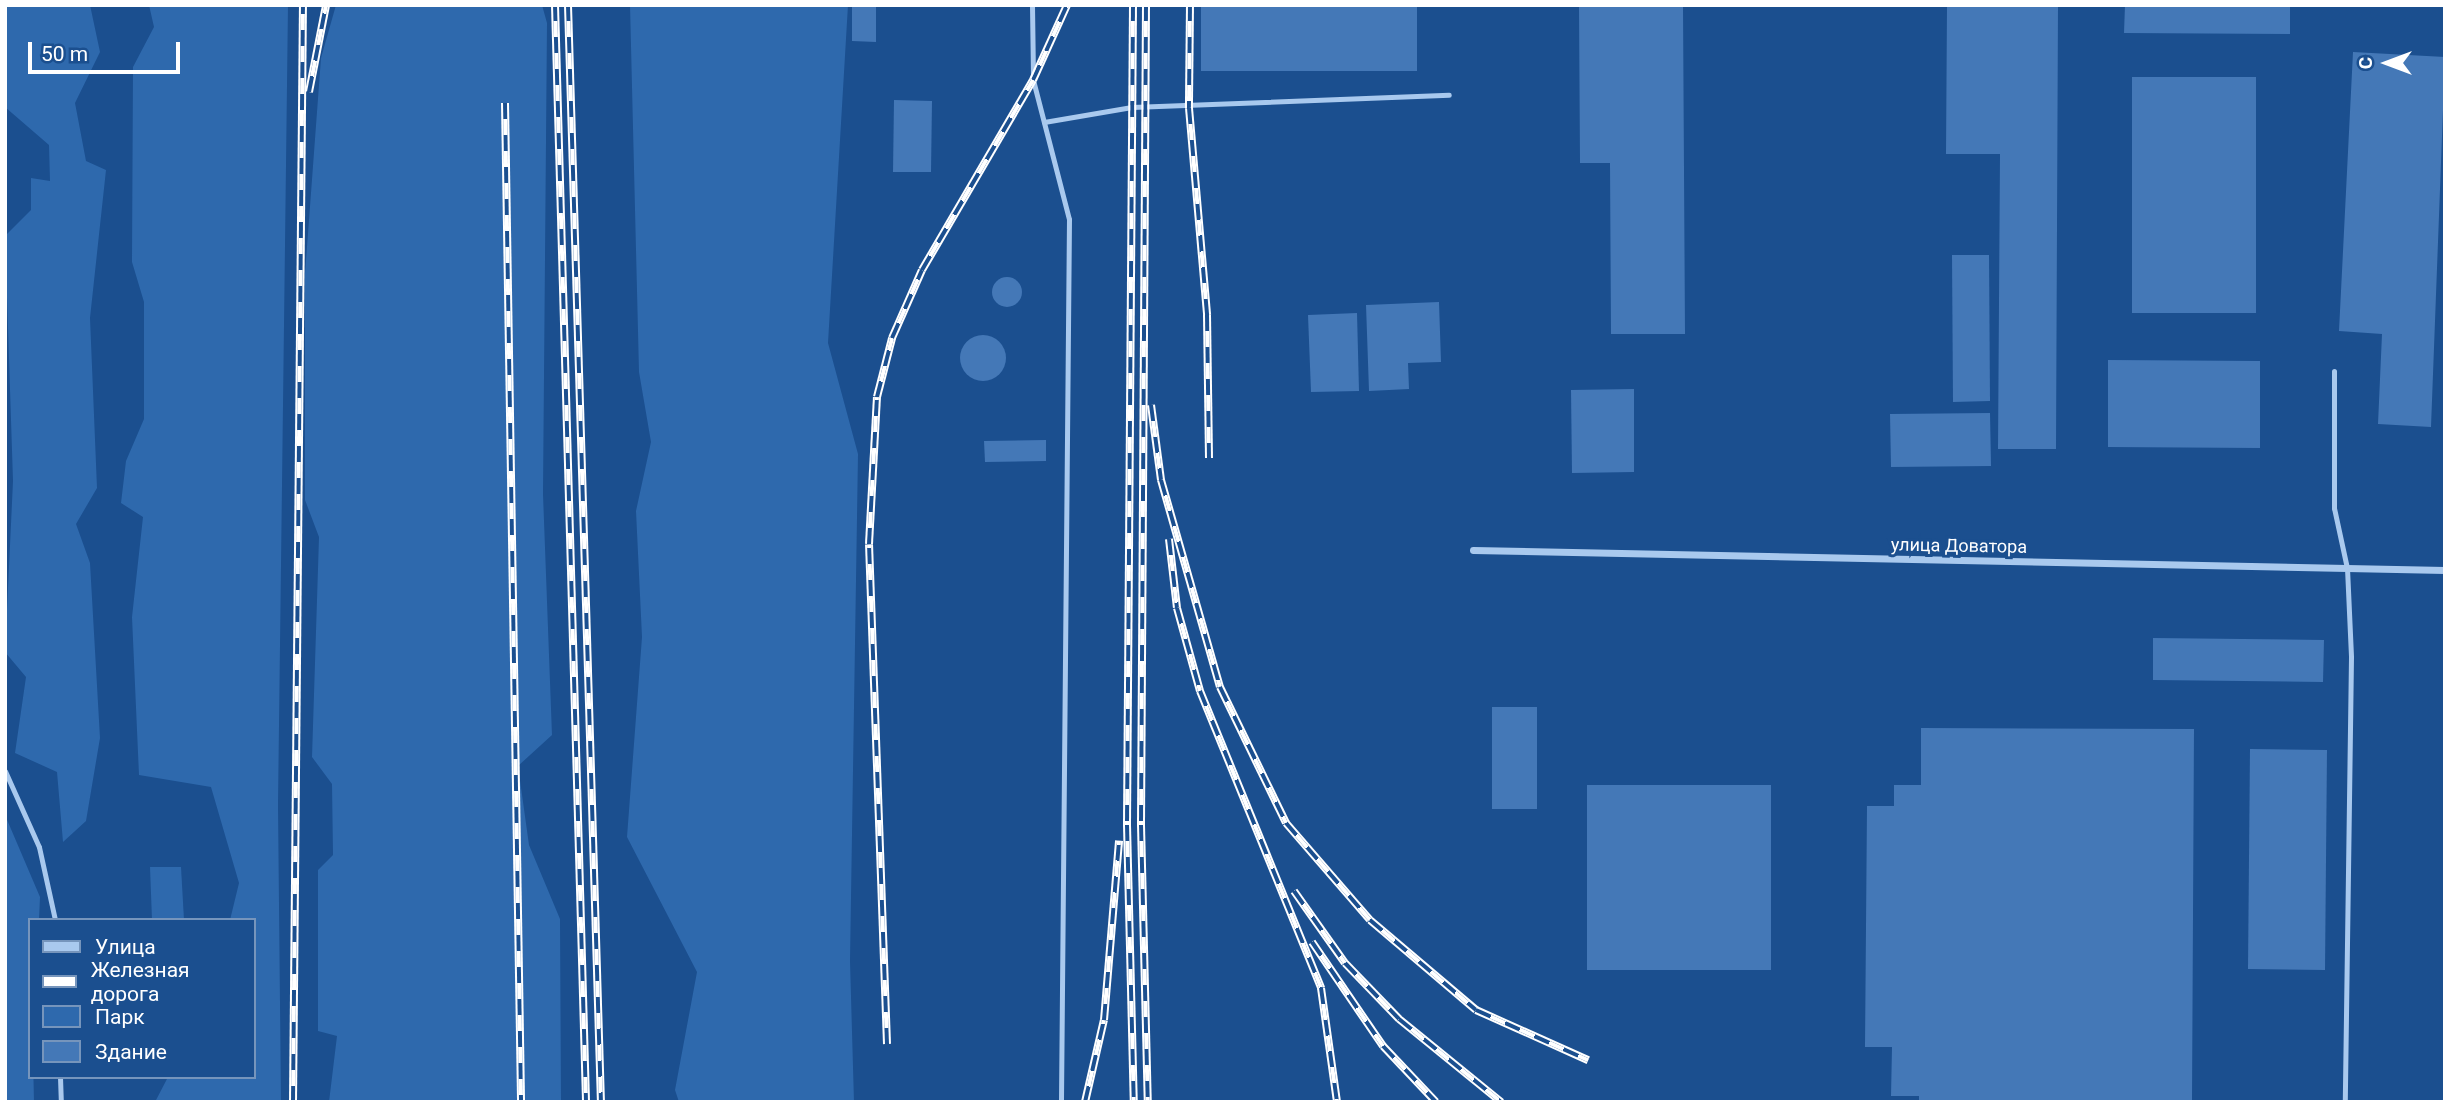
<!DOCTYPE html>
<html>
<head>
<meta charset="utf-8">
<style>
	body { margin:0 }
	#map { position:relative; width:2450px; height:1107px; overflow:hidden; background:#1b4f8f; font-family:Roboto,sans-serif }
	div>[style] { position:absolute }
	.green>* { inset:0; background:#2e69ad }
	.building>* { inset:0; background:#4478b7 }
	.round { border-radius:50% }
	.service>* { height:5px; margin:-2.5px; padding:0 2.5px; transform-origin:2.5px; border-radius:2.5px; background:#a9c9ee }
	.minor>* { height:7px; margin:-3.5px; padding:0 3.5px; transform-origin:3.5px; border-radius:3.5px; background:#a9c9ee }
	.rail>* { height:8px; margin-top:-4px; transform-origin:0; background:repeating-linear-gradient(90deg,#1b4f8f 0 16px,#fff 0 32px); box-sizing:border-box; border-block:2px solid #fff }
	span { translate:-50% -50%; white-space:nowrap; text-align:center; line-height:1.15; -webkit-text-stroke:6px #1b4f8f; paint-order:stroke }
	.street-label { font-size:18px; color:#fff }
	.frame { position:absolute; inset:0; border:7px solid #fff; pointer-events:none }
	.legend { position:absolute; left:28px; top:918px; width:228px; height:161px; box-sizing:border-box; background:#1b4f8f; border:2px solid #7695bc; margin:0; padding:9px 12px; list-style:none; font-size:21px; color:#fff }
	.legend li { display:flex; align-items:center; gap:14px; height:35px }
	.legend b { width:35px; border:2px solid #7695bc }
	.north { position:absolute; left:2352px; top:28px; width:70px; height:70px; -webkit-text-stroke:5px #1b4f8f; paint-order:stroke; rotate:270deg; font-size:19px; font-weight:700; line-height:28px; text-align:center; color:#fff }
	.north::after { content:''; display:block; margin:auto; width:24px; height:32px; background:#fff; clip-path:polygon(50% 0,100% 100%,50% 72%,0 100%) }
	.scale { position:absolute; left:28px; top:42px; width:152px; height:32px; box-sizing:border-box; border:4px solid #fff; border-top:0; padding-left:9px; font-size:21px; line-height:24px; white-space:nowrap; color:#fff; -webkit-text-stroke:5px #1b4f8f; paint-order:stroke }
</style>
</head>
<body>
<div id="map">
	<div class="green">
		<i style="clip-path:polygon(5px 5px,90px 5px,100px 52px,75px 103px,86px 161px,106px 170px,90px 318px,97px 488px,76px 524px,90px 563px,100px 738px,86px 821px,63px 842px,57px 772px,15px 753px,26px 677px,5px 652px,13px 481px,5px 236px,31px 210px,31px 178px,50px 181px,49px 145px,5px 107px)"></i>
		<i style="clip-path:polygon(149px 5px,288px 5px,278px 805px,281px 1102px,155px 1102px,168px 1077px,254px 1077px,254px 920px,230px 920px,239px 883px,211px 787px,139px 775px,132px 617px,143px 517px,121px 503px,126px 461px,144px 419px,144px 302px,132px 262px,133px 67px,154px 27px)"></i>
		<i style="clip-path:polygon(336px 5px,542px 5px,547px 23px,543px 494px,552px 735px,518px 766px,529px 845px,560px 919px,561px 1102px,329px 1102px,337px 1036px,318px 1031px,318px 870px,333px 855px,332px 784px,312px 757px,319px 537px,305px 500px,305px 274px,321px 58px)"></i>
		<i style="clip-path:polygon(630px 5px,848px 5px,828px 343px,858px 454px,850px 961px,854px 1102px,679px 1102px,675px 1090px,697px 972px,627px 837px,642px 637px,636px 511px,651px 442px,639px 372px)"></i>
		<i style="clip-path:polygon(5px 815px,40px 897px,39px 920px,30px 920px,34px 1102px,5px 1102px)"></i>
		<i style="clip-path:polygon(150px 867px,181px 867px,184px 920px,152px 920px)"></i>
	</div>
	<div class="building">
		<i style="clip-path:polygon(852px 5px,876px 5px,876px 42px,852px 41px)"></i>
		<i style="clip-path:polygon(1201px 5px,1417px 5px,1417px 71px,1201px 71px)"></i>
		<i style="clip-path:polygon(1579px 5px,1683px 5px,1685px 334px,1611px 334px,1610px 163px,1580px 163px)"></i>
		<i style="clip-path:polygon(1947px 5px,2058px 5px,2056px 449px,1998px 449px,2000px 154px,1946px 154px)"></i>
		<i style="clip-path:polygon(2125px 5px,2290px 5px,2290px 34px,2124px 33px)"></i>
		<i style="clip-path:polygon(2353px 52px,2445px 57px,2431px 427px,2378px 424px,2382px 334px,2339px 331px)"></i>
		<i style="clip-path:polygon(2132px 77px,2256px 77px,2256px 313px,2132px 313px)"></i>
		<i style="clip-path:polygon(894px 100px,932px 101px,931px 172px,893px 172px)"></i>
		<i style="clip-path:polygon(1952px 255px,1989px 255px,1990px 401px,1953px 402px)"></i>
		<i class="round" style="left:992px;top:277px;width:30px;height:30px"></i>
		<i style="clip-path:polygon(1439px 302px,1441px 362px,1408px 363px,1409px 389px,1369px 391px,1366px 305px)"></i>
		<i style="clip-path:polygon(1357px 313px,1359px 391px,1311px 392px,1308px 315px)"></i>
		<i class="round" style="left:960px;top:335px;width:46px;height:46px"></i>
		<i style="clip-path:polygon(2108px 360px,2260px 361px,2260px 448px,2108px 447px)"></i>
		<i style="clip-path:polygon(1634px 389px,1634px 472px,1572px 473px,1571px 390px)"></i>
		<i style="clip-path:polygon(1990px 413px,1991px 466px,1891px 467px,1890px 414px)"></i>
		<i style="clip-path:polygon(1046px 440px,1046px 461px,985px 462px,984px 441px)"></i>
		<i style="clip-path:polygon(2153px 638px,2324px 640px,2323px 682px,2153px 680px)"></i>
		<i style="clip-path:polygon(1492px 707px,1537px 707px,1537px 809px,1492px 809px)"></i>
		<i style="clip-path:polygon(1921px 728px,2194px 729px,2192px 1102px,1919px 1102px,1919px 1096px,1891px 1096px,1892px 1047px,1865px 1047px,1867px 806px,1894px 806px,1894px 785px,1921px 785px)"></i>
		<i style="clip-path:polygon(2250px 749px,2327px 750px,2325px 970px,2248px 969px)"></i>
		<i style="clip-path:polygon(1587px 785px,1771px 785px,1771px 970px,1587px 970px)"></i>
	</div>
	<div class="service">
		<i style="left:1032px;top:5px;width:75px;rotate:89.2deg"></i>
		<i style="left:1033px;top:80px;width:144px;rotate:75.5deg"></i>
		<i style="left:1069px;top:219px;width:883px;rotate:90.52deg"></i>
		<i style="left:1044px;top:122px;width:89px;rotate:-9.7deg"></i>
		<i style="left:1132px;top:107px;width:317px;rotate:-2.2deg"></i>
		<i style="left:2334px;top:371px;width:137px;rotate:90deg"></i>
		<i style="left:2334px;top:508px;width:61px;rotate:77.8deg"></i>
		<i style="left:2347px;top:568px;width:89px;rotate:87.4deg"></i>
		<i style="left:2351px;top:657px;width:445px;rotate:90.8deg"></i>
		<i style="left:5px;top:771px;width:83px;rotate:65.9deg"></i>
		<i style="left:39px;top:847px;width:75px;rotate:77.6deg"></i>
		<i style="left:60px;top:1077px;width:25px;rotate:88deg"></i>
	</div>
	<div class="minor">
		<i style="left:1473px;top:550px;width:972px;rotate:1.18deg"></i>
	</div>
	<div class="rail">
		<i style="left:555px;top:5px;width:1097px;rotate:88.38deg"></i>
		<i style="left:568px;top:5px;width:1097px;rotate:88.28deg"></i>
		<i style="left:1133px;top:5px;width:820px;rotate:90.42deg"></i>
		<i style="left:1127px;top:825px;width:277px;rotate:88.6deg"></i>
		<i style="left:1146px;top:5px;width:820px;rotate:90.35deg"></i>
		<i style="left:1141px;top:825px;width:277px;rotate:88.6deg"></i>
		<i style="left:1190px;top:5px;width:103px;rotate:90.6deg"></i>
		<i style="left:1189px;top:108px;width:208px;rotate:85deg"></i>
		<i style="left:1207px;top:315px;width:143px;rotate:89.2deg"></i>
		<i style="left:309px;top:92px;width:89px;rotate:-78.9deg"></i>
		<i style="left:505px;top:103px;width:999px;rotate:89.08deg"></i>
		<i style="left:1151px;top:405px;width:76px;rotate:82.4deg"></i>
		<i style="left:1161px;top:480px;width:215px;rotate:74.1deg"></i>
		<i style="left:1220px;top:687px;width:151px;rotate:64.1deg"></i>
		<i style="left:1286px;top:823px;width:128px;rotate:49.1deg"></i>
		<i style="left:1370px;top:920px;width:139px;rotate:40.3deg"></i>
		<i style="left:1476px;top:1010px;width:123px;rotate:24.1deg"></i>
		<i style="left:1169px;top:539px;width:69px;rotate:83.4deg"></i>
		<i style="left:1177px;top:608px;width:86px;rotate:74.5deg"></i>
		<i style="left:1200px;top:691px;width:321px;rotate:67.8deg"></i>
		<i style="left:1321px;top:988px;width:115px;rotate:82deg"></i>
		<i style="left:1294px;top:891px;width:88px;rotate:54.7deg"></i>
		<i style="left:1345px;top:963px;width:78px;rotate:46deg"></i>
		<i style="left:1399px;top:1019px;width:132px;rotate:39.1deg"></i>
		<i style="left:1312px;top:942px;width:126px;rotate:55.7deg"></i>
		<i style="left:1383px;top:1046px;width:77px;rotate:46.6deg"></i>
		<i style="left:887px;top:1044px;width:500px;rotate:-92.06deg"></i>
		<i style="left:869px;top:544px;width:147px;rotate:-86.9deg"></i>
		<i style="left:877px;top:397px;width:61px;rotate:-75.7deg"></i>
		<i style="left:892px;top:338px;width:74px;rotate:-66.2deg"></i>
		<i style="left:922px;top:270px;width:220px;rotate:-59.7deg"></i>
		<i style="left:1033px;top:80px;width:82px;rotate:-65.6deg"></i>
		<i style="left:293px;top:1102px;width:1097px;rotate:-89.48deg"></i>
		<i style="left:1085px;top:1102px;width:84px;rotate:-77deg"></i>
		<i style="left:1104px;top:1020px;width:180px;rotate:-85.2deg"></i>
	</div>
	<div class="street-label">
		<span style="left:1959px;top:546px;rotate:1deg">улица Доватора</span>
	</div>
	<div class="frame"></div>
	<ul class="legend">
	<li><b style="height:9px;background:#a9c9ee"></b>Улица</li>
	<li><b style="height:9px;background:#fff"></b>Железная дорога</li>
	<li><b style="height:19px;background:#2e69ad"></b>Парк</li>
	<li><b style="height:19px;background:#4478b7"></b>Здание</li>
	</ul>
	<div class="north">С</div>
	<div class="scale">50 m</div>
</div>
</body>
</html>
